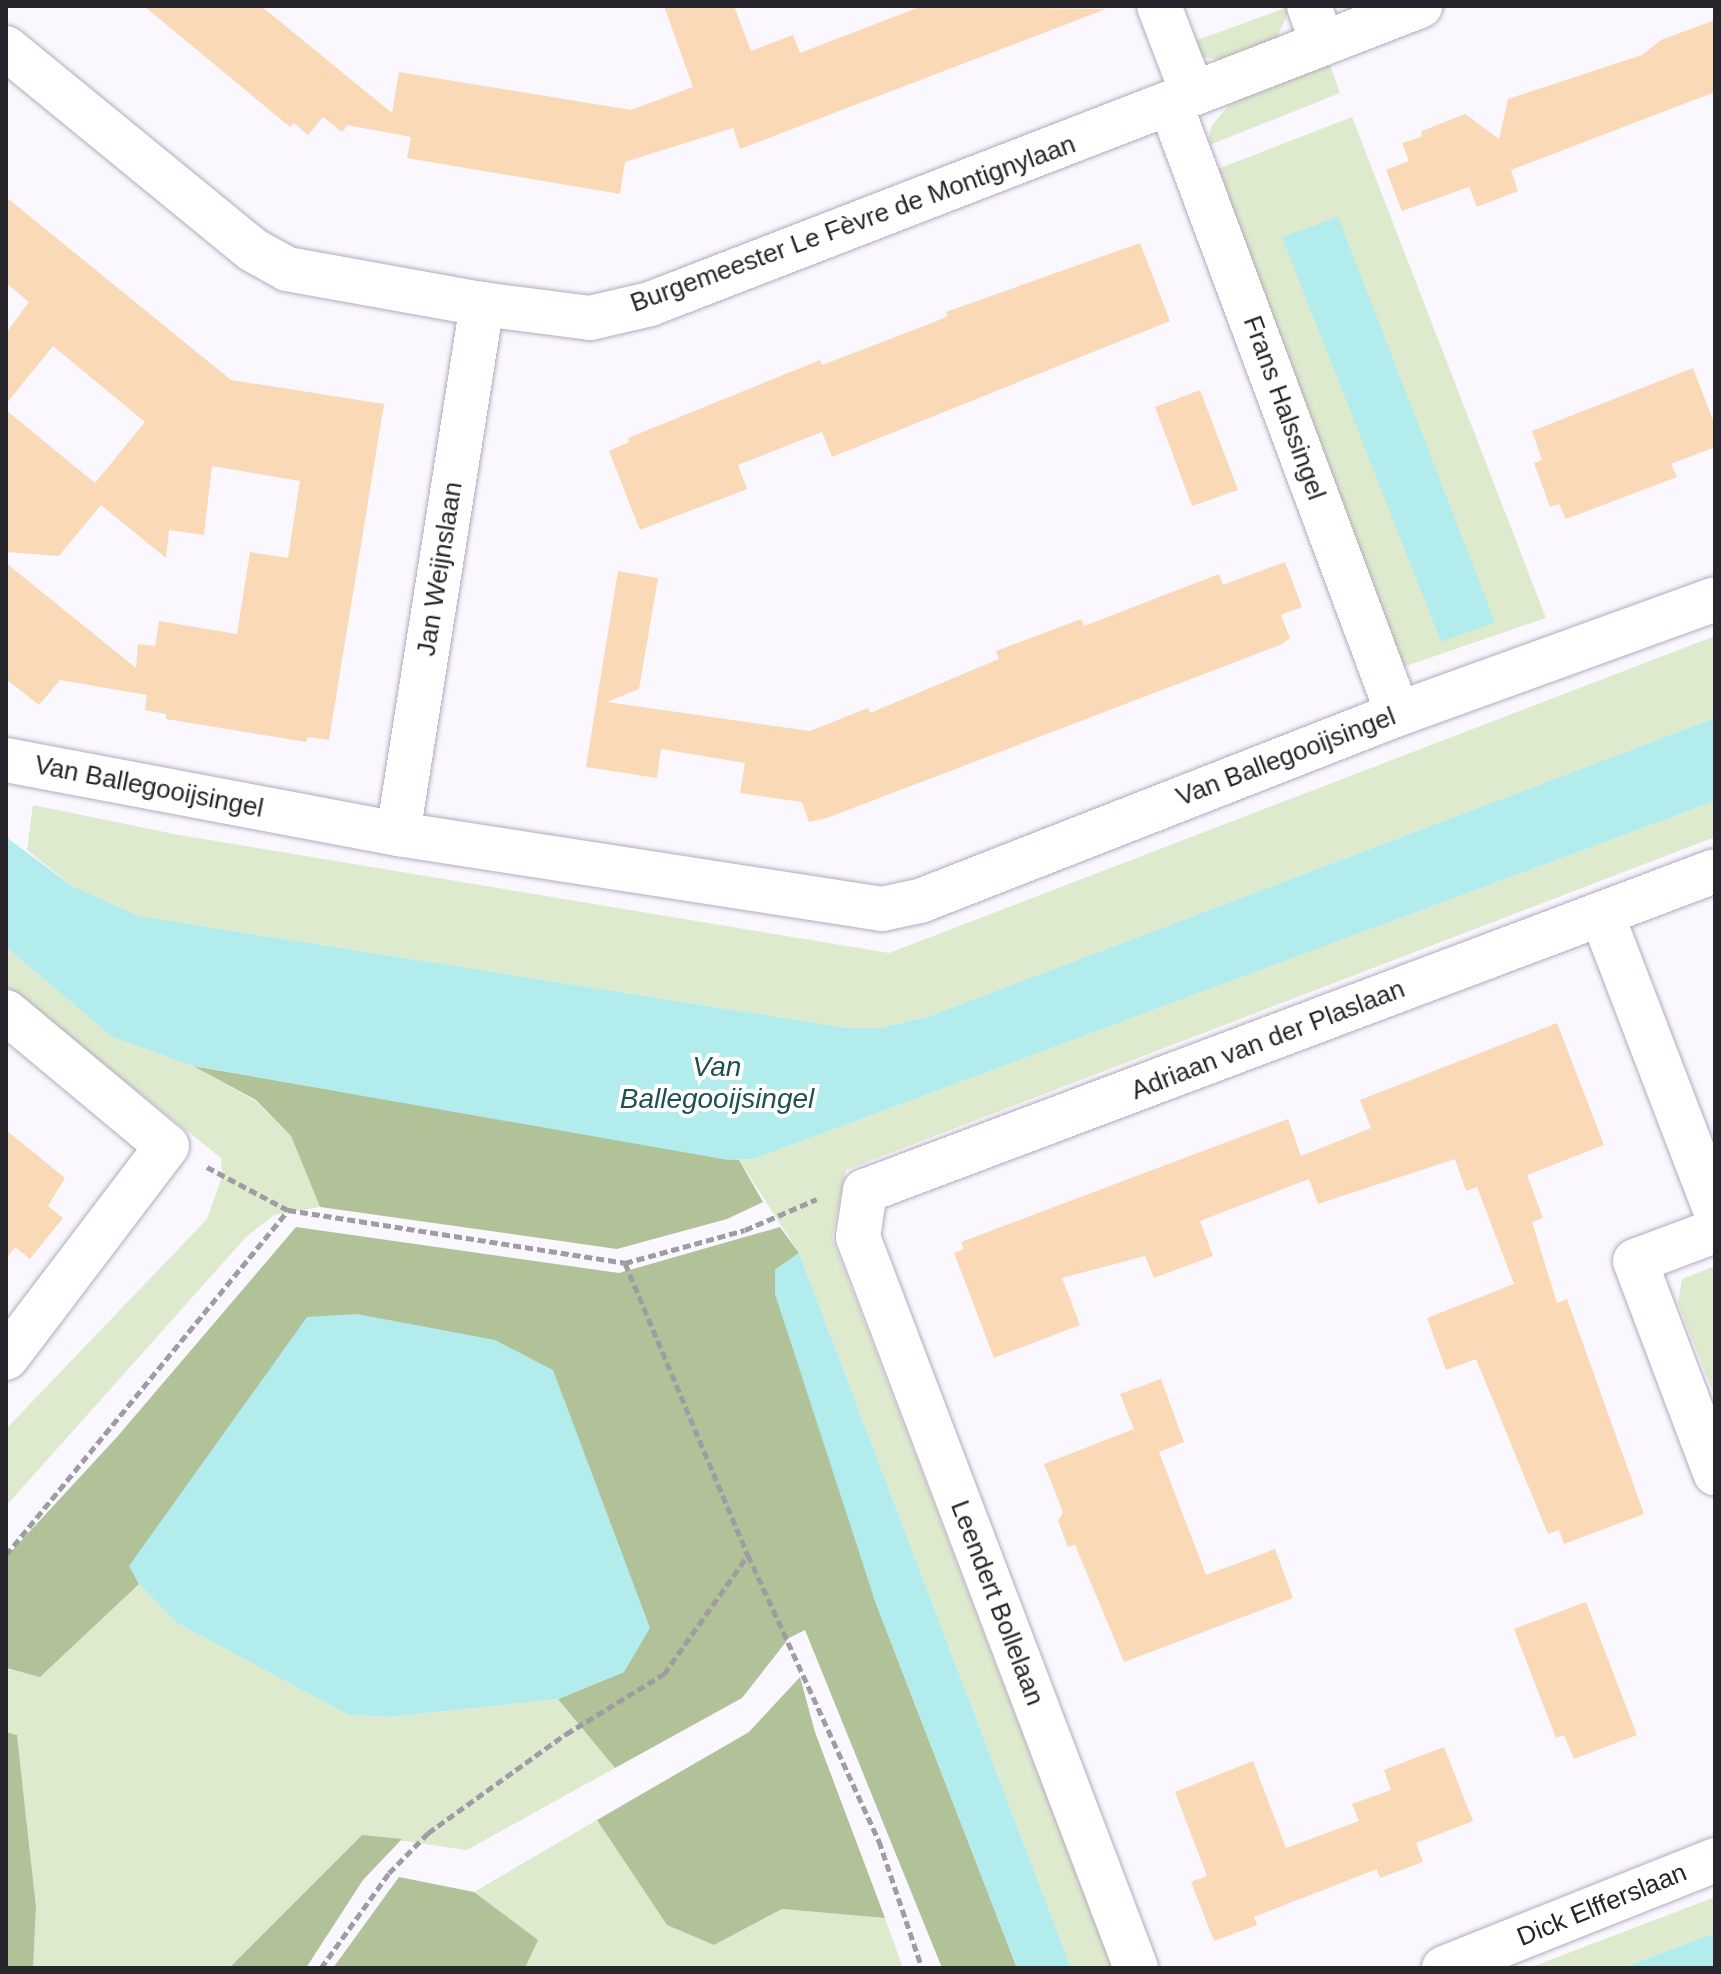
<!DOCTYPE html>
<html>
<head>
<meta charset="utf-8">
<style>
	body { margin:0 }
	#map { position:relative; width:1721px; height:1974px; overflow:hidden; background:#faf7fe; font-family:Helvetica,sans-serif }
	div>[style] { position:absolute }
	.green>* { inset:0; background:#deeace }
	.forest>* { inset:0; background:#b1c299 }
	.water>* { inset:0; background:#b2ecec }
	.building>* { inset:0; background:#fad9b6 }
	.path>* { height:5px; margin-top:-2.5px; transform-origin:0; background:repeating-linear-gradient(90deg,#9f9ca3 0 8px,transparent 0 12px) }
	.roads { filter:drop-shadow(0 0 2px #b3abbc) drop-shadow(0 0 2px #b3abbc) }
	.minor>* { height:44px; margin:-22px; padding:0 22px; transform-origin:22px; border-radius:22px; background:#fff }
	span { translate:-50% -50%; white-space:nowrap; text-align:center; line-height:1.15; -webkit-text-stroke:8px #fff; paint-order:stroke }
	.street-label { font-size:26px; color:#28252c }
	.water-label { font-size:28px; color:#1f5152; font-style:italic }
	.frame { position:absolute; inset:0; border:8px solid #28252c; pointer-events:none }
</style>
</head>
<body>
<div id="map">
	<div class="green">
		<i style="clip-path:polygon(1291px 6px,1276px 40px,1228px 60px,1205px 58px,1189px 43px)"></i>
		<i style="clip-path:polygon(1330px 65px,1340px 93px,1207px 146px,1212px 125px,1230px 104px)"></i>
		<i style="clip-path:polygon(1352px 117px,1546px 618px,1403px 667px,1215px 170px)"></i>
		<i style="clip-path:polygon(1715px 636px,1715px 718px,930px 1016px,880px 1028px,848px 1028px,139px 916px,72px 886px,27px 850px,33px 805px,179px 835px,889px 953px)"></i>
		<i style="clip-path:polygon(1715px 801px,1715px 837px,846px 1170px,832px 1238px,1112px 1968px,1071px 1968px,799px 1253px,739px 1160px,753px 1159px)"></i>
		<i style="clip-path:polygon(6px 947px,112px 1037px,193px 1066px,256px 1101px,291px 1136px,320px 1207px,274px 1215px,246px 1237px,6px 1506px,6px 1429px,207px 1219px,222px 1177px,221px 1158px,6px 986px)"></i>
		<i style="clip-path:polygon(1715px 1266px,1715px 1397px,1678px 1303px,1682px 1279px)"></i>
		<i style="clip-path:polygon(139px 1584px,177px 1623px,349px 1715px,392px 1717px,558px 1699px,615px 1768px,467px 1850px,362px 1835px,229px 1968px,33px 1968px,36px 1906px,17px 1735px,6px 1732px,6px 1669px,40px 1676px)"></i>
		<i style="clip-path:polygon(597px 1820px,668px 1925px,714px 1945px,782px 1909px,885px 1918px,903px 1968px,525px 1968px,537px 1940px,474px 1892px)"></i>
		<i style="clip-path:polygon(1715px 1897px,1715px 1933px,1622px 1968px,1529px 1968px)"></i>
	</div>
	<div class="forest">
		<i style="clip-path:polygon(193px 1066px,739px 1160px,763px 1202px,727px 1219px,617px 1249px,320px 1207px,291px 1136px,256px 1100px)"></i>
		<i style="clip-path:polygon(296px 1227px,619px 1273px,780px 1227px,799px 1253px,775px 1270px,875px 1601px,1017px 1968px,942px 1968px,805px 1630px,789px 1638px,742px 1698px,615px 1768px,558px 1699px,624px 1672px,170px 1516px,130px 1566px,139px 1584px,40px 1677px,6px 1668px,6px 1557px,117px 1437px)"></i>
		<i style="clip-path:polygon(800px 1677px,815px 1732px,885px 1918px,782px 1909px,714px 1945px,667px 1925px,597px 1820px,749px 1732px)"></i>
		<i style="clip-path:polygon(6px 1732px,17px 1735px,36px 1907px,33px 1968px,6px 1968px)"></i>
		<i style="clip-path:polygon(362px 1835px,402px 1839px,363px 1880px,306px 1968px,229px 1968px)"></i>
		<i style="clip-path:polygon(399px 1877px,474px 1892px,538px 1940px,525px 1968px,333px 1968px)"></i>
	</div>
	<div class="water">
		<i style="clip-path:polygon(1338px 217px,1495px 622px,1441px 642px,1282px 237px)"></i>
		<i style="clip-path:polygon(1715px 718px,1715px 801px,753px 1159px,728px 1160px,193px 1066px,112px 1037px,6px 947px,6px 837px,72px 886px,139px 916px,848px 1028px,880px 1028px,930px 1016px)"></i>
		<i style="clip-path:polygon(799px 1253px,1071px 1968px,1017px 1968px,875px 1601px,775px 1294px,775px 1270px)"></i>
		<i style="clip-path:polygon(357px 1314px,495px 1340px,553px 1370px,650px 1628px,624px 1672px,558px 1699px,391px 1717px,349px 1715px,177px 1623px,139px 1584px,129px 1566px,307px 1317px)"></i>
		<i style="clip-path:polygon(1715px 1933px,1715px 1968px,1622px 1968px)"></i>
	</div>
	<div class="building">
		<i style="clip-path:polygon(144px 6px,261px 6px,392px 113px,399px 72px,631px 110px,693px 87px,664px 6px,734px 6px,751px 51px,793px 35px,800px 53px,922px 6px,1106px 9px,740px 149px,733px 128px,625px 162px,620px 194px,407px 158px,411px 137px,347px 125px,342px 132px,323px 117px,308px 135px,294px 123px,290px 127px)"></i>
		<i style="clip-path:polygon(1715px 20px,1715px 92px,1511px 170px,1518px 191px,1477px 207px,1469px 187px,1402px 211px,1386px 170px,1409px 161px,1402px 143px,1421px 137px,1422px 131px,1465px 114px,1499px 139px,1508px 99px,1642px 55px,1661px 40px)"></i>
		<i style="clip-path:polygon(6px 197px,231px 380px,384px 404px,329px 740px,308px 737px,306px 742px,166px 719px,166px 714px,145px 710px,147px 695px,60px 680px,39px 705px,6px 679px,6px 563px,136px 668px,138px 644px,155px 646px,159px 621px,237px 634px,250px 552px,288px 558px,300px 481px,212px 466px,204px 535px,169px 530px,166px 558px,101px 505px,59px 556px,6px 552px,6px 410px,95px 483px,145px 422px,53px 346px,6px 404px,6px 333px,29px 302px,6px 283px)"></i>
		<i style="clip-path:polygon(1140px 243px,1170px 321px,832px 457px,822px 432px,738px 465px,747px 489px,640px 530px,609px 451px,629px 442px,628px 438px,820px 360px,822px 365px,927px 325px,948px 316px,946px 312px)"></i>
		<i style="clip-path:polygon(1693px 368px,1715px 425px,1715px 447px,1671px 464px,1677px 477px,1566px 519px,1559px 504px,1550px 507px,1534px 463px,1542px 460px,1532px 431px)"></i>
		<i style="clip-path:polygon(1200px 390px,1238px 490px,1192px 506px,1155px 407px)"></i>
		<i style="clip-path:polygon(1285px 562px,1302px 607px,1281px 615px,1290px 638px,1280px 645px,827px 818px,809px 822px,802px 802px,740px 793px,745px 763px,661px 749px,657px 778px,586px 767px,618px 571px,658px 578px,639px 689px,607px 702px,810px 731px,868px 708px,870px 713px,999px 659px,996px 651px,1081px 619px,1084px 626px,1219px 574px,1223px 585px)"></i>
		<i style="clip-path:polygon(1557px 1023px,1604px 1145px,1527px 1175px,1543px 1218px,1532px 1222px,1557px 1303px,1567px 1299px,1644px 1514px,1564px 1544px,1559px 1530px,1548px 1534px,1476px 1359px,1446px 1370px,1427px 1318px,1514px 1284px,1477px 1187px,1466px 1191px,1455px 1159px,1318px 1204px,1309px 1179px,1200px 1221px,1213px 1256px,1154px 1278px,1145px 1256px,1062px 1278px,1080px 1325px,994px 1358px,954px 1253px,964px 1249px,961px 1242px,1288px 1119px,1301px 1156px,1371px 1128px,1360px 1100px)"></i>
		<i style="clip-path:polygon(6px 1130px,65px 1178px,48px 1206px,63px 1218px,30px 1259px,15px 1247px,6px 1259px)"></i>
		<i style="clip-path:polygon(1161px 1379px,1184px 1442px,1159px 1452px,1206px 1575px,1275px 1549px,1293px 1598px,1124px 1662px,1075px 1545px,1068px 1547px,1058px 1521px,1063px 1512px,1044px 1464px,1134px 1429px,1120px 1394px)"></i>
		<i style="clip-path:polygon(1586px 1602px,1637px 1735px,1574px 1759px,1564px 1735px,1556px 1738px,1514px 1629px)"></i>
		<i style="clip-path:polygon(1444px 1747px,1473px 1821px,1416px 1843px,1423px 1862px,1380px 1878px,1377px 1869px,1254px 1917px,1257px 1925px,1214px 1941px,1191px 1882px,1207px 1876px,1175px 1792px,1253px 1761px,1286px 1848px,1359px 1821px,1352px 1804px,1391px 1790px,1384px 1770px)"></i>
	</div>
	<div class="path">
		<i style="left:207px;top:1167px;width:92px;rotate:28deg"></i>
		<i style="left:625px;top:1263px;width:317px;rotate:67.2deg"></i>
		<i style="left:748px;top:1555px;width:315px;rotate:65.4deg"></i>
		<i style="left:879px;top:1841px;width:134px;rotate:71.3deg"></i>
		<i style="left:6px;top:1555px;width:446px;rotate:-50.7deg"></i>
		<i style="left:288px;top:1210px;width:341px;rotate:8.9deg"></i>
		<i style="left:625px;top:1263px;width:124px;rotate:-15.4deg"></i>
		<i style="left:745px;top:1230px;width:78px;rotate:-23.3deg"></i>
		<i style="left:321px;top:1968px;width:117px;rotate:-54.4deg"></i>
		<i style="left:389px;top:1873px;width:56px;rotate:-45.7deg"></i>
		<i style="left:428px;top:1833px;width:170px;rotate:-35.7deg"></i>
		<i style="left:566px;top:1734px;width:115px;rotate:-31.5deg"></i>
		<i style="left:664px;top:1674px;width:146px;rotate:-54.8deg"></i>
	</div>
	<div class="roads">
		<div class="minor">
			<i style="left:1159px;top:6px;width:92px;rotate:69deg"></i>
			<i style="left:1309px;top:6px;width:37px;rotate:70deg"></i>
			<i style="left:6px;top:48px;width:319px;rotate:39.3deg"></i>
			<i style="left:253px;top:250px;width:39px;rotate:29deg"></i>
			<i style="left:287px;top:269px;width:198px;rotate:10.2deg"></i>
			<i style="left:482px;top:304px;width:109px;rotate:7.4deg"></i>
			<i style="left:590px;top:318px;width:62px;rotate:-13.1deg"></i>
			<i style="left:650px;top:304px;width:826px;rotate:-21.16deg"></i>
			<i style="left:1170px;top:103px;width:652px;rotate:69.54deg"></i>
			<i style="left:6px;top:760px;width:399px;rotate:10.7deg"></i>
			<i style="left:398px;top:834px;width:490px;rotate:8.8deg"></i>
			<i style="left:882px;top:909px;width:39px;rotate:-12deg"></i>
			<i style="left:920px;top:901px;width:513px;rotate:-21.37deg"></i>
			<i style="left:1398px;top:714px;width:337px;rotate:-19.9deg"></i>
			<i style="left:398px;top:834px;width:537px;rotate:-80.99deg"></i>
			<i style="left:1602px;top:915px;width:315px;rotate:69deg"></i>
			<i style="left:6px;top:1012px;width:209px;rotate:39.8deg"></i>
			<i style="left:167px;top:1146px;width:266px;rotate:127.2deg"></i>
			<i style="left:1715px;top:1231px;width:85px;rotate:159.4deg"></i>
			<i style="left:1635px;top:1261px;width:227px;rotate:69.3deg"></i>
			<i style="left:1136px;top:1968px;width:782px;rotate:-110.82deg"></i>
			<i style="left:858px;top:1237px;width:47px;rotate:-81.3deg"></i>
			<i style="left:865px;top:1191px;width:908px;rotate:-20.63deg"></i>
			<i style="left:1444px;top:1968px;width:292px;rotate:-21.7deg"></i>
		</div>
	</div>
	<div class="street-label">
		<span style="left:853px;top:224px;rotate:-20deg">Burgemeester Le Fèvre de Montignylaan</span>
		<span style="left:1284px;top:408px;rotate:70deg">Frans Halssingel</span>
		<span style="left:440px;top:569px;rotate:-81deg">Jan Weijnslaan</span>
		<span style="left:1286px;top:757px;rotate:-21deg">Van Ballegooijsingel</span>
		<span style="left:149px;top:787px;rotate:11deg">Van Ballegooijsingel</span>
		<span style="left:1268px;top:1040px;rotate:-21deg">Adriaan van der Plaslaan</span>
		<span style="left:997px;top:1603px;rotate:69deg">Leendert Bollelaan</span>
		<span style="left:1602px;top:1905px;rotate:-22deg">Dick Elfferslaan</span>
	</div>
	<div class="water-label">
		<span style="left:717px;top:1083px">Van<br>Ballegooijsingel</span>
	</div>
	<div class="frame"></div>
</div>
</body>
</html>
